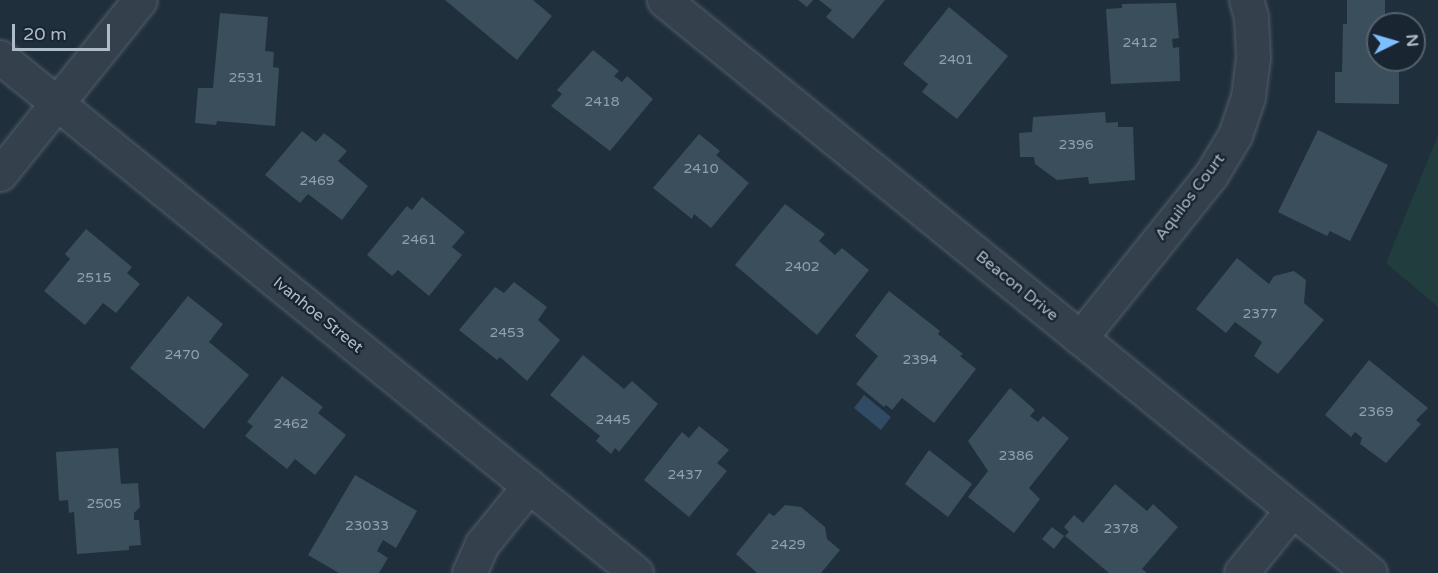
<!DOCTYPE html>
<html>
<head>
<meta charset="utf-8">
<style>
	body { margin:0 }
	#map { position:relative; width:1438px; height:573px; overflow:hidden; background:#202f3c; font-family:"Varela Round",sans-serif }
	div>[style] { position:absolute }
	.green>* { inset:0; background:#223d3d }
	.water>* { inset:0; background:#304b63 }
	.building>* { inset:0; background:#3b4e5b }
	.roads { filter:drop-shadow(0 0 2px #515e6a) drop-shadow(0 0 2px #515e6a) }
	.minor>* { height:33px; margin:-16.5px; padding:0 16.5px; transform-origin:16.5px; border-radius:16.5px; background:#34414c }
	span { translate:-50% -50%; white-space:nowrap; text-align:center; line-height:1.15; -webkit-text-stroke:5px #192631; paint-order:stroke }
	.number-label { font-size:14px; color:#91a0ad }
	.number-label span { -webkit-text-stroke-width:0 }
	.street-label { font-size:16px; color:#aebbc8 }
	.north { position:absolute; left:1366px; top:12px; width:60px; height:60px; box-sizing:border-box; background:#192631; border:2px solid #55626d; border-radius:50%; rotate:85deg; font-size:16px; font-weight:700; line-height:24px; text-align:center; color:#aebbc8 }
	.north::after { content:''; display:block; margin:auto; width:21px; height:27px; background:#7dbfff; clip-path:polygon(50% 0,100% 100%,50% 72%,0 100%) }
	.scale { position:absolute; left:12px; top:24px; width:98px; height:27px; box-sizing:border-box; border:3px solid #aebbc8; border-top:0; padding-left:8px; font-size:18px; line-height:21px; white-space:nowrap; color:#aebbc8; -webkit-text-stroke:4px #192631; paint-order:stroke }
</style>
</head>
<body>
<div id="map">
	<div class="green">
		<i style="clip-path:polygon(1438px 135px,1438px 307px,1386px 263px)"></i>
	</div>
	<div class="water">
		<i style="clip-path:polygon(864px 395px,891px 417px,881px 430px,854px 408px)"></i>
	</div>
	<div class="building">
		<i style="clip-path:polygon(445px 0,533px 0,552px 16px,517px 60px)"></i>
		<i style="clip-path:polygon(798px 0,813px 0,807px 7px)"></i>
		<i style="clip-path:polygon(819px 0,885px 0,853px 39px,826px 17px,832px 10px)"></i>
		<i style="clip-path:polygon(1347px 0,1385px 0,1385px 24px,1378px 24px,1378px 60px,1399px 60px,1399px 104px,1335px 103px,1335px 72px,1342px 72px,1343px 24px,1347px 24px)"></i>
		<i style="clip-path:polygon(1176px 3px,1179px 38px,1172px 39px,1173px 48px,1179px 47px,1180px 81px,1111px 84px,1106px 9px,1122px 8px,1122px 4px)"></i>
		<i style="clip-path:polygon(949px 7px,1008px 56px,957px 119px,922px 92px,928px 84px,903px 64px)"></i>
		<i style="clip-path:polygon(220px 13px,268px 17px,265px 51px,274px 52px,273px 67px,279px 68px,275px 126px,217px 121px,216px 125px,195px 123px,198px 88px,213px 88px)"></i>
		<i style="clip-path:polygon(593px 50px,619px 71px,614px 76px,622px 82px,627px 76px,653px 99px,610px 151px,551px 106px,562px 94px,557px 90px)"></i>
		<i style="clip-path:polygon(1105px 112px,1106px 123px,1118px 122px,1118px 127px,1133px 127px,1135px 180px,1089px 184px,1088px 177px,1057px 180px,1035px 164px,1034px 157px,1020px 157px,1019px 133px,1032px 132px,1033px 117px)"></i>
		<i style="clip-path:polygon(1318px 130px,1388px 165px,1350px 241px,1330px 231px,1327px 236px,1278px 212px)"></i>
		<i style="clip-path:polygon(302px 131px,316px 142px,324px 133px,347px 151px,338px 161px,368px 186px,342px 220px,308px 194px,300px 203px,265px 175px)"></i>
		<i style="clip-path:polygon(699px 134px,720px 151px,716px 155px,749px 183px,711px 228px,694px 214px,692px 219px,653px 188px)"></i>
		<i style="clip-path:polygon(422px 197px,465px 232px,452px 247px,462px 255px,429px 296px,398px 270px,392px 276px,367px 255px,407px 206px,412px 210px)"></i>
		<i style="clip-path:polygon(785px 204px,825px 234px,819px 241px,835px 255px,842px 248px,869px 270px,817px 335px,735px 265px)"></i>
		<i style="clip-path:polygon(86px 229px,132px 267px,127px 273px,140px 284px,116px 313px,103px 303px,85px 325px,44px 291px,70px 259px,65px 254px)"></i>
		<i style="clip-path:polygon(1237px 258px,1269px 284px,1274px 276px,1294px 271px,1306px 280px,1304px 303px,1324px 320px,1278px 374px,1254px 356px,1262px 342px,1235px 322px,1226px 333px,1196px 309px)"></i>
		<i style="clip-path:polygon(514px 282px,547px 307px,538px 320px,560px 340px,527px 381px,500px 357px,497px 360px,459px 330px,495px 287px,504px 293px)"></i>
		<i style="clip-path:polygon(889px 291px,940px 331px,938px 334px,963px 354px,960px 356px,976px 369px,934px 423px,902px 398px,892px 410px,886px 405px,884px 407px,856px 384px,878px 356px,855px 336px)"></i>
		<i style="clip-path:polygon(188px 296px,223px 324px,209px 342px,249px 375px,204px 429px,130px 368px)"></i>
		<i style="clip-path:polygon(583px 355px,624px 389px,632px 381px,658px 404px,619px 452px,615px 448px,611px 454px,596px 441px,600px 436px,550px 395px)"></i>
		<i style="clip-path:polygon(1369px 360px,1428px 408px,1416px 420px,1421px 424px,1386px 463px,1360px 444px,1362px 438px,1355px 432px,1351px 437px,1325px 415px)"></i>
		<i style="clip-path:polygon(282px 376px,323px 407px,318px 413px,346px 435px,315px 475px,295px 459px,287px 469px,245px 436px,253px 426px,247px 422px)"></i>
		<i style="clip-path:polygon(1010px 388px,1035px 410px,1030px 416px,1038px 422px,1043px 416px,1069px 438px,1029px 488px,1040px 499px,1014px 533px,968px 497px,988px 471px,968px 441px)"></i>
		<i style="clip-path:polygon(699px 426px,729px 450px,717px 463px,727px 471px,689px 517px,644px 480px,682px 432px,689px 438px)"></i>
		<i style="clip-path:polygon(118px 448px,121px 484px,138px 483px,140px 507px,134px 513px,134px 520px,139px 520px,141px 545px,129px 546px,129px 550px,77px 554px,74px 512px,69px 513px,68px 500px,59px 501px,56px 452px)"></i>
		<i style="clip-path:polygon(929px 450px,972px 484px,948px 517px,905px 484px)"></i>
		<i style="clip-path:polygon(355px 475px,417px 511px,396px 548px,383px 540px,377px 551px,388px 558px,379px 573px,339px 573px,308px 555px)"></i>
		<i style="clip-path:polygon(1115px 484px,1147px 511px,1153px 504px,1178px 527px,1142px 569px,1147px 573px,1109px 573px,1065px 536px,1069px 532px,1064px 527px,1074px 515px,1083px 523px)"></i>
		<i style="clip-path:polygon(785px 505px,801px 507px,825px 527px,827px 539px,840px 550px,821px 573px,757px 573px,736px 554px,769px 513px,774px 516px)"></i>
		<i style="clip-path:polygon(1052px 527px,1064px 536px,1054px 549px,1042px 539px)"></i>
	</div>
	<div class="roads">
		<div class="minor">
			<i style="left:664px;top:0;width:909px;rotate:39.06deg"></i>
			<i style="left:0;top:57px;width:819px;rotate:39.05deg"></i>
			<i style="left:0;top:174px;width:223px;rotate:-51.2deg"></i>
			<i style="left:1080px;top:338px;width:209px;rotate:-51.2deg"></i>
			<i style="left:1211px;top:175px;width:47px;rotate:-59deg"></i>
			<i style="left:1235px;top:135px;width:40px;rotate:-71.1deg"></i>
			<i style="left:1248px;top:97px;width:40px;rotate:-82.9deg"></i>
			<i style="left:1253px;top:57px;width:40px;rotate:-92.9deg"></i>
			<i style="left:1251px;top:17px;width:18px;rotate:-106deg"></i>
			<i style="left:469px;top:573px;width:32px;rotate:-66deg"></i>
			<i style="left:482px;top:544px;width:75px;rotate:-51deg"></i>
			<i style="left:1241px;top:573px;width:81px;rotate:-51deg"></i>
		</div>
	</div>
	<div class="number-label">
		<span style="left:1140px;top:43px">2412</span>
		<span style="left:956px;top:60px">2401</span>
		<span style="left:246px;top:78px">2531</span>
		<span style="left:602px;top:102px">2418</span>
		<span style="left:1076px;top:145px">2396</span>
		<span style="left:701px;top:169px">2410</span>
		<span style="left:317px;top:181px">2469</span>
		<span style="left:419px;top:240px">2461</span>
		<span style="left:802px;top:267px">2402</span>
		<span style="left:94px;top:278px">2515</span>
		<span style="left:1260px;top:314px">2377</span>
		<span style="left:507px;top:333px">2453</span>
		<span style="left:182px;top:355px">2470</span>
		<span style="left:920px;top:360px">2394</span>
		<span style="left:1376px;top:412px">2369</span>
		<span style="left:613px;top:420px">2445</span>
		<span style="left:291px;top:424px">2462</span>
		<span style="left:1016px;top:456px">2386</span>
		<span style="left:685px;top:475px">2437</span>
		<span style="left:104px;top:504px">2505</span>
		<span style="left:367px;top:526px">23033</span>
		<span style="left:1121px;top:529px">2378</span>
		<span style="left:788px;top:545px">2429</span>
	</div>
	<div class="street-label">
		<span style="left:1190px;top:197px;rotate:-53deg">Aquilos Court</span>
		<span style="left:1017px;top:286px;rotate:39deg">Beacon Drive</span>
		<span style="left:318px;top:315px;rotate:39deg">Ivanhoe Street</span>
	</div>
	<div class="north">N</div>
	<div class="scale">20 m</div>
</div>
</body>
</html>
